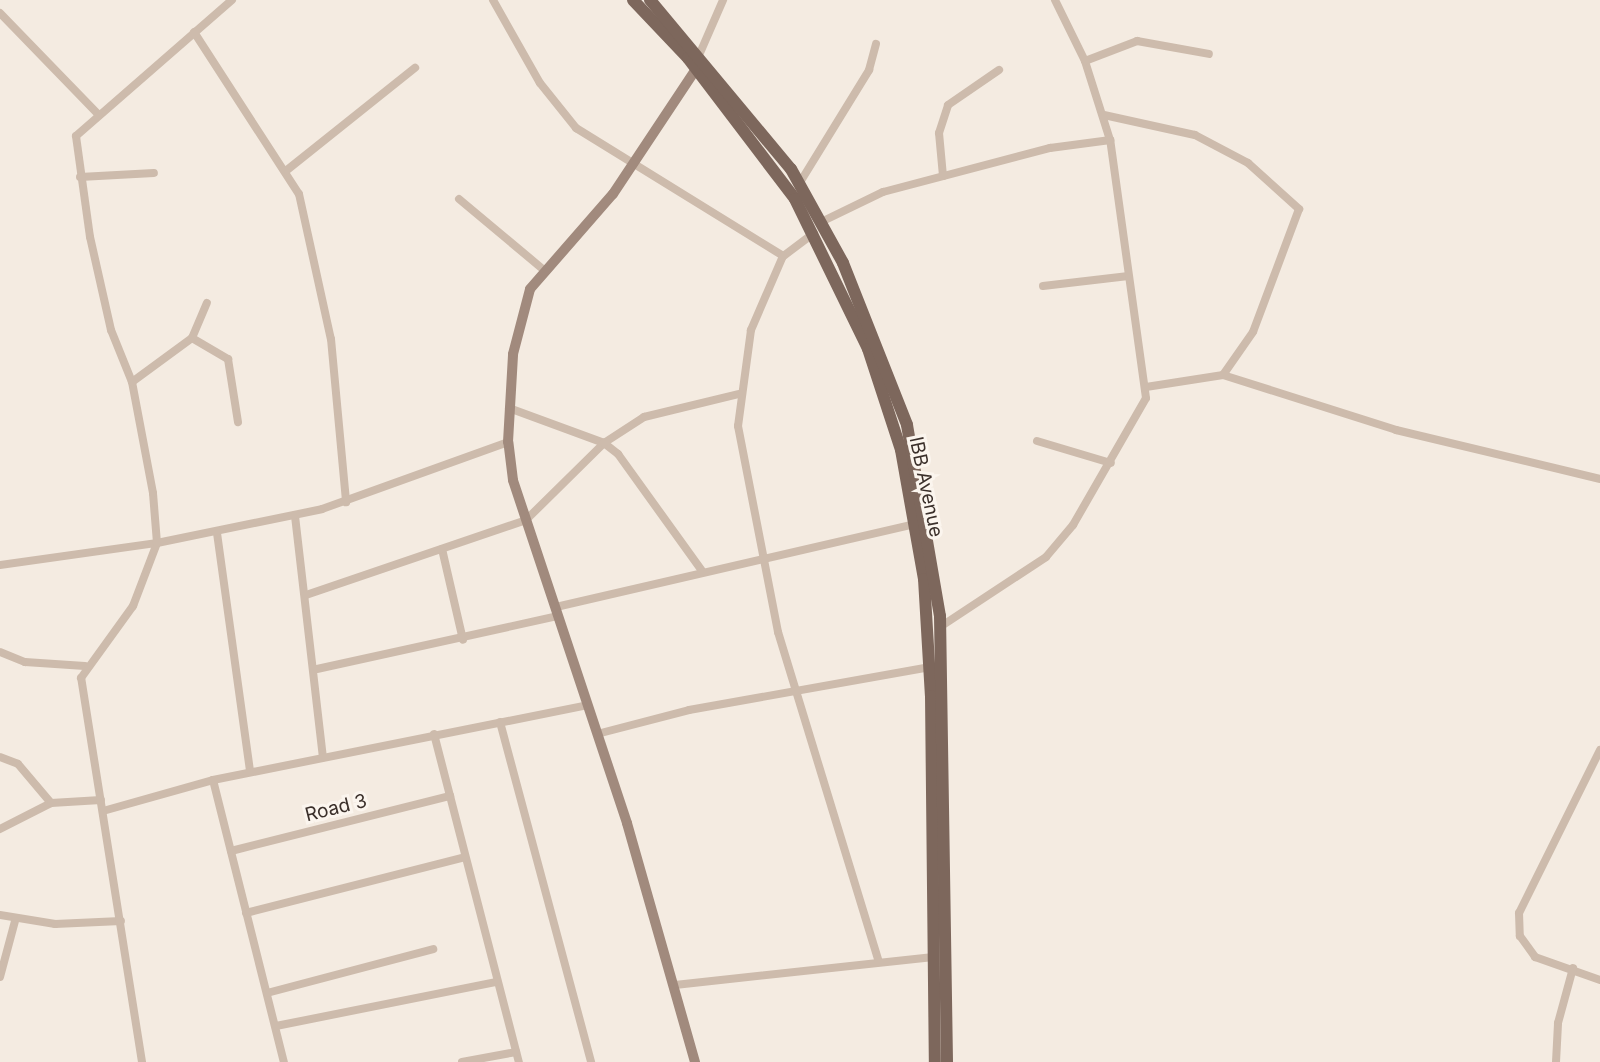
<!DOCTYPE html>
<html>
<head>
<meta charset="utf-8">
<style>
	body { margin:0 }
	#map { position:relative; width:1600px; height:1062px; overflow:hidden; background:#f4ebe1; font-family:Inter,sans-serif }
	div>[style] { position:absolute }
	.street>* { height:8px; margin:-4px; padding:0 4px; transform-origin:4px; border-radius:4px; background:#cdbbac }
	.secondary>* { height:10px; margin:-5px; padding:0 5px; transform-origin:5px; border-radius:5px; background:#a18a7d }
	.primary>* { height:12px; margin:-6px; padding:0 6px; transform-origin:6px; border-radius:6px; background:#7d675c }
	span { translate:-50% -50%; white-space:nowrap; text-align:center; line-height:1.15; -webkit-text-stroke:6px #fbf5ee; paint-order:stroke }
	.street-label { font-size:19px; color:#3b302b }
</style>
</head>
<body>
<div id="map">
	<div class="street">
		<i style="left:493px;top:0;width:95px;rotate:60.5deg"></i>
		<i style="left:540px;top:83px;width:58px;rotate:51.3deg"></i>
		<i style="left:576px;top:128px;width:243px;rotate:31.7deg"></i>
		<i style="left:0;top:13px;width:141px;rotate:45.9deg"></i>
		<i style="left:194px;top:32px;width:193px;rotate:57.1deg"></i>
		<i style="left:299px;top:194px;width:148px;rotate:77.6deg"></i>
		<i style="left:331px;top:339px;width:164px;rotate:84.7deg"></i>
		<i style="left:700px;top:53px;width:58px;rotate:-66.5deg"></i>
		<i style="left:1085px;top:61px;width:56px;rotate:-21deg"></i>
		<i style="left:1137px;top:41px;width:73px;rotate:10.2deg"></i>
		<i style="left:1104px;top:115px;width:93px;rotate:12.4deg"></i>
		<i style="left:1195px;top:135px;width:60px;rotate:27.8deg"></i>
		<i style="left:1248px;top:163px;width:69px;rotate:42deg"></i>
		<i style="left:1299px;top:209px;width:131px;rotate:110.5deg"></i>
		<i style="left:1253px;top:332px;width:52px;rotate:124.9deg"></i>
		<i style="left:287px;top:170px;width:164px;rotate:-38.6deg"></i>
		<i style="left:943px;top:176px;width:43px;rotate:-95.3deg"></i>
		<i style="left:939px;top:133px;width:29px;rotate:-72deg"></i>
		<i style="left:948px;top:105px;width:62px;rotate:-34.5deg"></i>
		<i style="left:80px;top:177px;width:74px;rotate:-3.1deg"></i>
		<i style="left:799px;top:184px;width:134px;rotate:-58.4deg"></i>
		<i style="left:869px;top:70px;width:27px;rotate:-75deg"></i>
		<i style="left:459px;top:199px;width:111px;rotate:39.9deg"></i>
		<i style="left:821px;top:222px;width:69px;rotate:-25.8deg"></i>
		<i style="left:883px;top:192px;width:173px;rotate:-14.8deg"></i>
		<i style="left:1050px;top:148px;width:61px;rotate:-7.6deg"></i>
		<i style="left:814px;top:233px;width:39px;rotate:143deg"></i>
		<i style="left:783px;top:256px;width:81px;rotate:113.4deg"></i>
		<i style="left:751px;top:330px;width:97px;rotate:97.7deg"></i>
		<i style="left:738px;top:426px;width:210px;rotate:79deg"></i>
		<i style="left:778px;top:632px;width:343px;rotate:73deg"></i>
		<i style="left:1043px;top:286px;width:86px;rotate:-6.7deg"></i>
		<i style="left:192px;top:338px;width:42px;rotate:30.3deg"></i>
		<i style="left:228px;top:359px;width:64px;rotate:81deg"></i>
		<i style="left:132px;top:382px;width:74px;rotate:-36.3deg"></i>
		<i style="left:192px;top:338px;width:38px;rotate:-67deg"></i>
		<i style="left:1146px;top:387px;width:78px;rotate:-8.9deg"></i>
		<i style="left:1223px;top:375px;width:182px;rotate:17.6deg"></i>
		<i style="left:1396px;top:430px;width:210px;rotate:13.5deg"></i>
		<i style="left:509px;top:408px;width:101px;rotate:20.2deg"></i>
		<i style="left:604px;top:443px;width:18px;rotate:38deg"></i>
		<i style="left:618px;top:454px;width:144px;rotate:54.3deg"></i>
		<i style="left:1037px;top:441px;width:77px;rotate:16.6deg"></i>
		<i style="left:295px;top:516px;width:243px;rotate:83.4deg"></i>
		<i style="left:217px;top:533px;width:241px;rotate:82.1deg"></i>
		<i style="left:442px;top:549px;width:93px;rotate:77deg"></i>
		<i style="left:0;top:565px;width:159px;rotate:-8deg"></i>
		<i style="left:157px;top:543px;width:168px;rotate:-11.6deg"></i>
		<i style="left:322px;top:509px;width:198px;rotate:-19.8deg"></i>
		<i style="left:306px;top:595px;width:232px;rotate:-18.8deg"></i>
		<i style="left:526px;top:520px;width:110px;rotate:-44.6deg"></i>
		<i style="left:604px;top:443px;width:48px;rotate:-33deg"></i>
		<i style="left:644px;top:417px;width:97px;rotate:-13.7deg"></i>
		<i style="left:556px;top:607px;width:368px;rotate:-13deg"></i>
		<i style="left:940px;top:627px;width:127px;rotate:-33.4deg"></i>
		<i style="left:1046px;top:557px;width:42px;rotate:-49.8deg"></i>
		<i style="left:1073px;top:525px;width:146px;rotate:-60.1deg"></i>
		<i style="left:1146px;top:398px;width:260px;rotate:-97.9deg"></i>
		<i style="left:1110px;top:140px;width:83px;rotate:-107.6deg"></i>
		<i style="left:1085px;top:61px;width:68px;rotate:-116.2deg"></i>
		<i style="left:0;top:652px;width:27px;rotate:22deg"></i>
		<i style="left:25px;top:662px;width:60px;rotate:3.8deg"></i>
		<i style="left:317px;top:669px;width:247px;rotate:-12.4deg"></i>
		<i style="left:500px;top:722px;width:352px;rotate:75deg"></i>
		<i style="left:434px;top:734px;width:339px;rotate:75.5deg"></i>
		<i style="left:597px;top:734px;width:95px;rotate:-14.6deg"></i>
		<i style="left:689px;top:710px;width:245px;rotate:-10.1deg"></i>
		<i style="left:1600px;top:750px;width:182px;rotate:116.4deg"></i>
		<i style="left:1519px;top:913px;width:23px;rotate:88deg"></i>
		<i style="left:1520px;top:936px;width:26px;rotate:54deg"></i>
		<i style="left:1535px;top:957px;width:69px;rotate:19.5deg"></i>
		<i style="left:0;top:757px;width:19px;rotate:21deg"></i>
		<i style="left:18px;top:764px;width:51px;rotate:49.8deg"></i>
		<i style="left:213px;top:780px;width:291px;rotate:75.9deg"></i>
		<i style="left:103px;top:811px;width:114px;rotate:-15.7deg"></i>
		<i style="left:213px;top:780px;width:382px;rotate:-11.3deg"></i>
		<i style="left:0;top:829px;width:57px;rotate:-27deg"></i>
		<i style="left:51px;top:803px;width:50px;rotate:-3.4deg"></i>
		<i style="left:231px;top:851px;width:226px;rotate:-14.1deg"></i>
		<i style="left:246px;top:913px;width:226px;rotate:-14.3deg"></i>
		<i style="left:0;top:915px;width:56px;rotate:9.3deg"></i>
		<i style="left:55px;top:924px;width:66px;rotate:-2.6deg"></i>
		<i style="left:0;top:977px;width:58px;rotate:-75deg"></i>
		<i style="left:675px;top:985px;width:260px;rotate:-6.2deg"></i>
		<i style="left:267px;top:993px;width:172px;rotate:-14.8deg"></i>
		<i style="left:276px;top:1026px;width:225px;rotate:-11.3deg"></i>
		<i style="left:142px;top:1062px;width:389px;rotate:-99deg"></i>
		<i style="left:81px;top:678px;width:89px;rotate:-54.2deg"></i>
		<i style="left:133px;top:606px;width:67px;rotate:-69.1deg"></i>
		<i style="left:157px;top:543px;width:50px;rotate:-94.6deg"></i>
		<i style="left:153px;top:493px;width:113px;rotate:-100.7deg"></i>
		<i style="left:132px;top:382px;width:56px;rotate:-112deg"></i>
		<i style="left:111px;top:330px;width:95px;rotate:-102.7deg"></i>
		<i style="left:90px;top:237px;width:102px;rotate:-97.9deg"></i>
		<i style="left:76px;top:136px;width:207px;rotate:-41.1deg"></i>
		<i style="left:462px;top:1062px;width:55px;rotate:-10.5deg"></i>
		<i style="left:1556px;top:1062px;width:39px;rotate:-87deg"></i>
		<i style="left:1558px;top:1023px;width:57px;rotate:-74.7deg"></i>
	</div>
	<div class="secondary">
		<i style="left:695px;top:1062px;width:248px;rotate:-105.9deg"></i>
		<i style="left:627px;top:823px;width:361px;rotate:-108.4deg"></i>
		<i style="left:513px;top:480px;width:38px;rotate:-97deg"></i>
		<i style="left:508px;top:442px;width:88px;rotate:-86.7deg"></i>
		<i style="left:513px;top:354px;width:67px;rotate:-75.3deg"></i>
		<i style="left:530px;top:289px;width:126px;rotate:-48.9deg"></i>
		<i style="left:613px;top:194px;width:150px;rotate:-56.4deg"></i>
	</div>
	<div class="primary">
		<i style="left:633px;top:0;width:80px;rotate:46.5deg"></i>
		<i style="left:688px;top:58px;width:177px;rotate:52.8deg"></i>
		<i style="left:795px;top:199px;width:167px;rotate:64deg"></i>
		<i style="left:868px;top:349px;width:106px;rotate:71.9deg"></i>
		<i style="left:901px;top:450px;width:131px;rotate:79.9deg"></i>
		<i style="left:924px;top:579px;width:117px;rotate:86.6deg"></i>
		<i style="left:931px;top:696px;width:366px;rotate:89.4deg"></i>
		<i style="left:650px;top:0;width:220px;rotate:50.2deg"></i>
		<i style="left:791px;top:169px;width:107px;rotate:61deg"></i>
		<i style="left:843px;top:263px;width:174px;rotate:68.4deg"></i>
		<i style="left:907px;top:425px;width:194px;rotate:80.2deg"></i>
		<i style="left:940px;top:616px;width:446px;rotate:89.1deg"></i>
	</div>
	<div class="street-label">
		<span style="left:926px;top:487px;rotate:78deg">IBB Avenue</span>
		<span style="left:336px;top:808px;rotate:-14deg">Road 3</span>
	</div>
</div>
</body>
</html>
